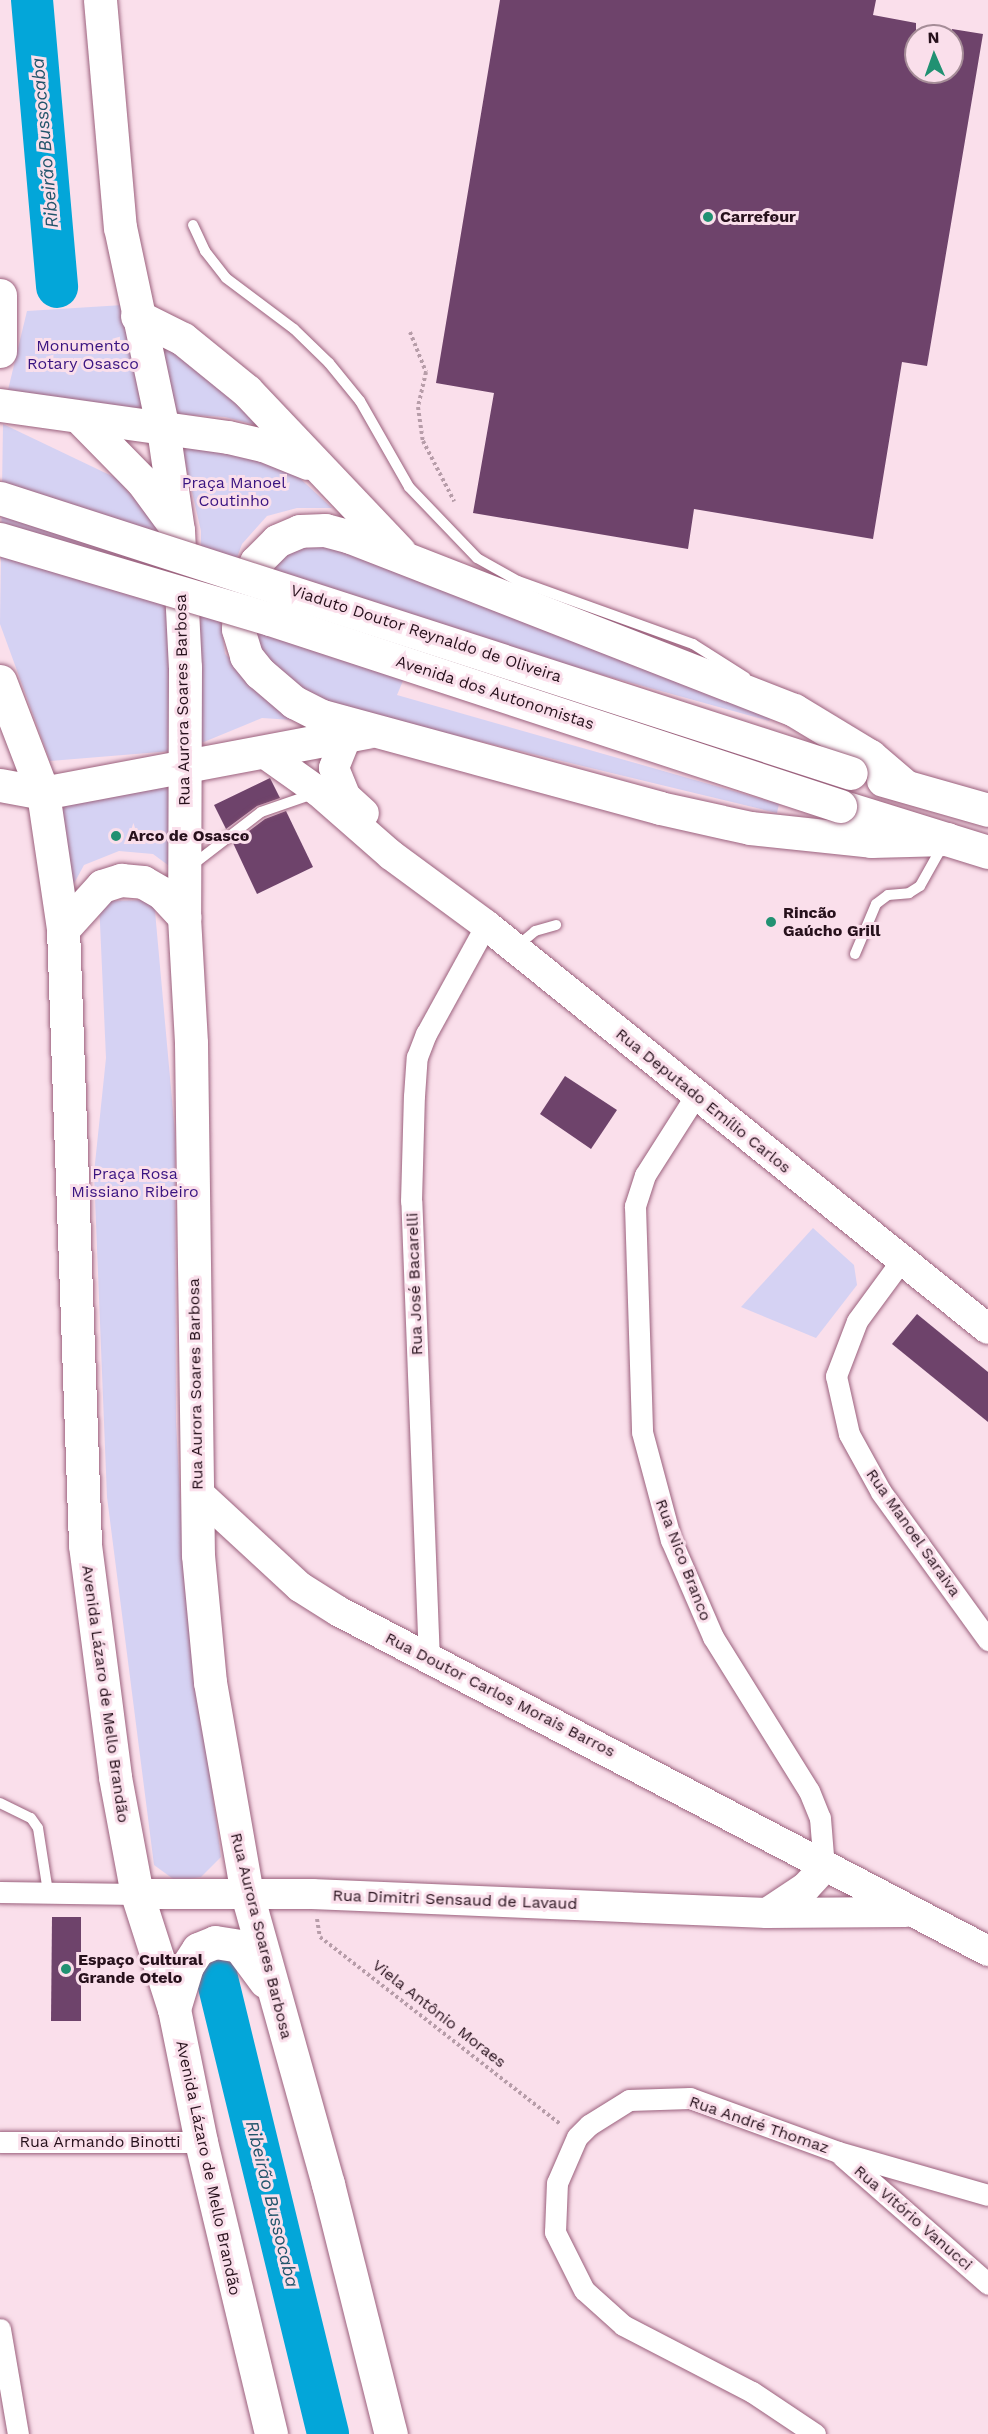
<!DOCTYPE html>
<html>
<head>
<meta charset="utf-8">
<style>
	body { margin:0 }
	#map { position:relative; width:988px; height:2434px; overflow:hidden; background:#fadfeb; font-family:"Work Sans",sans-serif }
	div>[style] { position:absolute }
	.green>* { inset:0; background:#d5d2f3 }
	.river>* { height:42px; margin:-21px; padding:0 21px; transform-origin:21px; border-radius:21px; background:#03a6d9 }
	.building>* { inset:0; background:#6e436b }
	.path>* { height:4px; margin-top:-2px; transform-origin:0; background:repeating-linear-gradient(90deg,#b79da9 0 3px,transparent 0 6px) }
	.roads { filter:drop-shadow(0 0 2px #9b617d) drop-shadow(0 0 2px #9b617d) }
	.lane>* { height:10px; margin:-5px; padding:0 5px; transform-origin:5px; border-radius:5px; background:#fff }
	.street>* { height:21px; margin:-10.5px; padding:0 10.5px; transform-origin:10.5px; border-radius:10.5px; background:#fff }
	.secondary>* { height:30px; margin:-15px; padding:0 15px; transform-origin:15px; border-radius:15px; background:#fff }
	.primary>* { height:33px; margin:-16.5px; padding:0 16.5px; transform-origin:16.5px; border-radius:16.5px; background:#fff }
	.bridges { filter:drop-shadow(0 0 2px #9b617d) drop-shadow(0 0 2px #9b617d) }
	.primary-bridge>* { height:33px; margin:-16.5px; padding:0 16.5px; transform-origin:16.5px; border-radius:16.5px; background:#fff }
	.dots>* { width:16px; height:16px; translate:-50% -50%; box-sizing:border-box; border:3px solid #fadfeb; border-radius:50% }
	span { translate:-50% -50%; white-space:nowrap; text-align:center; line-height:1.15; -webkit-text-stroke:6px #fadfeb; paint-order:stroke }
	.poi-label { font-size:16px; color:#27111c; font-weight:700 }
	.left { translate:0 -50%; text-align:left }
	.park-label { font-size:16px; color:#391481 }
	.street-label { font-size:16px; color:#27111c }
	.water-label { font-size:18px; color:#22556c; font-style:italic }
	.north { position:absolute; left:904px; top:24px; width:60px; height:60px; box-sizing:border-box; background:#fadfeb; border:2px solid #a68d98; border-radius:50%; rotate:358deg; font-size:16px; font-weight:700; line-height:24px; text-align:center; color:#27111c }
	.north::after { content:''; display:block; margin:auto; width:21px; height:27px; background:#219172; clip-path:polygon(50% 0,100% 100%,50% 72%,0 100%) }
</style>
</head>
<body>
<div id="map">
	<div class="green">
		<i style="clip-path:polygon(123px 305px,143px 411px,8px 390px,27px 311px)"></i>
		<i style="clip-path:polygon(155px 338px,272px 429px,225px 417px,174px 414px)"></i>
		<i style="clip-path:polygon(3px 424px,116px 478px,165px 533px,172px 751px,50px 761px,0 624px)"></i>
		<i style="clip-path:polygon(181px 444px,279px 459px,332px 508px,297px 508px,267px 516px,242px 544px,219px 606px,225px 654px,293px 720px,262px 718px,199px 744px,201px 531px)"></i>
		<i style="clip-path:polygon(308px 536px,774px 714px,769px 721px,426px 626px,397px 695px,779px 804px,777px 813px,330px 705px,301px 690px,255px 648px,248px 608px,266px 563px)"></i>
		<i style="clip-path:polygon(178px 775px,176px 871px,153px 854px,119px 851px,84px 865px,70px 891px,62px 800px)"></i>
		<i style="clip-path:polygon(154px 900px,175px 1133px,176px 1421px,185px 1587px,221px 1857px,201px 1877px,176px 1881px,154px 1865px,107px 1497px,94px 1173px,106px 1058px,99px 901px)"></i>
		<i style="clip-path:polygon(813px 1228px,854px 1265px,857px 1285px,816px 1338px,741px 1307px)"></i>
	</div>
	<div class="river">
		<i style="left:32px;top:0;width:288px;rotate:85deg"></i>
		<i style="left:216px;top:1974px;width:473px;rotate:76.3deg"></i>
	</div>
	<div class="building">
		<i style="clip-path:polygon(500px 0,876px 0,873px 15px,916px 23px,916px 72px,952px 72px,952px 29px,983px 34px,927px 366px,902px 362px,873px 539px,694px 509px,688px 549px,473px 513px,494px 393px,436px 383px)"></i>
		<i style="clip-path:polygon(270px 778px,280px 798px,257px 806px,226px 829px,214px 805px)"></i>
		<i style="clip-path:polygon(286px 811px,313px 867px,257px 894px,233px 843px,265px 819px)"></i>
		<i style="clip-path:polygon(565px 1076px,617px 1110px,591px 1149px,540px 1114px)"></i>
		<i style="clip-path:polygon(917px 1314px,988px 1372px,988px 1422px,892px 1344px)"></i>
		<i style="clip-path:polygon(52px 1917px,81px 1917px,81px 2021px,51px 2021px)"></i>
	</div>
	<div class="path">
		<i style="left:410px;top:332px;width:43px;rotate:68.2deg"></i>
		<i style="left:426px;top:372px;width:36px;rotate:103deg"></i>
		<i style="left:418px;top:407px;width:34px;rotate:82deg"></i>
		<i style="left:423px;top:441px;width:68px;rotate:62.7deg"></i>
		<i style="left:317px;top:1919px;width:18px;rotate:81deg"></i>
		<i style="left:320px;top:1937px;width:304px;rotate:37.9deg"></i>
	</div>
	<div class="roads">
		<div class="lane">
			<i style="left:193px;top:225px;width:29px;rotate:65deg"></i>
			<i style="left:205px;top:251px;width:34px;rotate:52deg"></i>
			<i style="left:226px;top:278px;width:85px;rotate:36.9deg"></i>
			<i style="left:294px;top:329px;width:49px;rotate:44.2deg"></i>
			<i style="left:329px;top:363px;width:49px;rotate:50.8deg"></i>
			<i style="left:360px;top:401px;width:99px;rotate:60.3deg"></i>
			<i style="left:409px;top:487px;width:98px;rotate:46.2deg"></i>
			<i style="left:477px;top:558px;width:47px;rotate:29.3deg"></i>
			<i style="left:518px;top:581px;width:186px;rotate:19.8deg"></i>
			<i style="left:693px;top:644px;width:62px;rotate:32.4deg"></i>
			<i style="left:191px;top:866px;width:88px;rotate:-37.6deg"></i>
			<i style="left:261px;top:812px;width:55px;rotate:-19.1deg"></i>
			<i style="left:515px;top:948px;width:26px;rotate:-40deg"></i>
			<i style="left:535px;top:931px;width:22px;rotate:-16deg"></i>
			<i style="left:855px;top:954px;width:54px;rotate:-67.2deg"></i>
			<i style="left:876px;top:904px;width:15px;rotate:-37deg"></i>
			<i style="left:888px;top:895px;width:21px;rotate:-5deg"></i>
			<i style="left:909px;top:893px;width:13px;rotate:-32deg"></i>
			<i style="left:920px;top:886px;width:47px;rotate:-60.7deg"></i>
			<i style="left:0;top:1803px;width:34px;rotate:26deg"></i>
			<i style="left:31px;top:1818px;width:12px;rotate:55deg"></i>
			<i style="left:38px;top:1828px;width:65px;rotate:81.1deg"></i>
		</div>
		<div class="street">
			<i style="left:696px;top:1095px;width:95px;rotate:122.5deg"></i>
			<i style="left:645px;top:1175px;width:33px;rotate:108deg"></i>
			<i style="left:635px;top:1206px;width:226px;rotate:88.2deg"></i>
			<i style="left:642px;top:1432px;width:112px;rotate:75deg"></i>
			<i style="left:671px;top:1540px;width:106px;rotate:66.6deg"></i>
			<i style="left:713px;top:1637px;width:181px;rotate:58.1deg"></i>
			<i style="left:809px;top:1791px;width:29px;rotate:68deg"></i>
			<i style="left:820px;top:1818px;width:50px;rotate:85.4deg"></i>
			<i style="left:901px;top:1261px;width:74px;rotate:126.3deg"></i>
			<i style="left:857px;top:1321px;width:59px;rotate:110.9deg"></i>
			<i style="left:836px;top:1376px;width:59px;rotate:77.4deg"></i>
			<i style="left:849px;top:1434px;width:66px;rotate:61.1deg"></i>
			<i style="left:881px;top:1492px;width:183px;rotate:54.1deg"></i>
			<i style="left:429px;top:1661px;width:460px;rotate:-92.2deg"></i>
			<i style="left:411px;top:1201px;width:105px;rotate:-88.4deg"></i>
			<i style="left:414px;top:1096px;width:39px;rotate:-86deg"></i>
			<i style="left:417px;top:1057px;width:25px;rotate:-69deg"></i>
			<i style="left:426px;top:1034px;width:124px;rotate:-61.2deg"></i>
			<i style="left:0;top:1892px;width:137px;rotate:0.8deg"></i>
			<i style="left:0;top:2142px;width:201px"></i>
			<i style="left:842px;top:2156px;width:194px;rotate:41.2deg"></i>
			<i style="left:0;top:2329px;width:107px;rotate:80.3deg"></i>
			<i style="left:815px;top:2434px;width:76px;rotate:-146.3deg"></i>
			<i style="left:752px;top:2392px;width:145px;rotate:-152.6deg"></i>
			<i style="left:623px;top:2325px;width:52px;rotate:-138.1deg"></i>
			<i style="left:584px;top:2290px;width:65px;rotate:-116.6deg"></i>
			<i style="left:555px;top:2232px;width:49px;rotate:-87.7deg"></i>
			<i style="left:557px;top:2183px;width:50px;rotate:-66.5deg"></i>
			<i style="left:577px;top:2137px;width:17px;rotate:-45deg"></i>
			<i style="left:589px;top:2125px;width:47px;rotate:-32deg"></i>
			<i style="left:629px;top:2100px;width:61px;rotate:-1.9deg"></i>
			<i style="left:690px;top:2098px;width:158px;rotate:20deg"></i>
			<i style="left:838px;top:2152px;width:156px;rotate:16deg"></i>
		</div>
		<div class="secondary">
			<i style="left:346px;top:738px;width:32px;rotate:112deg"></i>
			<i style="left:334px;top:768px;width:31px;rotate:68deg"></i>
			<i style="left:346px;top:797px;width:24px;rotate:42deg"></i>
			<i style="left:264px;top:753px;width:67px;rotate:35.3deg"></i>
			<i style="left:319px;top:792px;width:96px;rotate:41.2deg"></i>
			<i style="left:391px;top:855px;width:118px;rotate:36.4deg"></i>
			<i style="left:486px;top:925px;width:644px;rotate:38.83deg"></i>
			<i style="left:197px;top:1492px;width:140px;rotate:42.7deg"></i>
			<i style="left:300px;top:1587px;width:45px;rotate:32.3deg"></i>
			<i style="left:338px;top:1611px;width:734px;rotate:27.61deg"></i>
			<i style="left:137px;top:1894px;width:175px"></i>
			<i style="left:312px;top:1894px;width:455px;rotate:2.4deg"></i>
			<i style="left:767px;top:1913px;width:138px;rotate:-0.4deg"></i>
			<i style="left:767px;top:1913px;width:47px;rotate:-33.7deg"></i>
			<i style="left:806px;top:1887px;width:26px;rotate:-47deg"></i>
		</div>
		<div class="primary">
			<i style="left:100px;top:0;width:228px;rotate:85deg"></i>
			<i style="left:120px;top:227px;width:207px;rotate:78deg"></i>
			<i style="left:163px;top:429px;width:102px;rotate:81.6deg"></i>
			<i style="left:178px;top:530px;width:137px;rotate:87.1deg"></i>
			<i style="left:185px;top:667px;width:250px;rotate:90.2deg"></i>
			<i style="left:184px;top:917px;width:126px;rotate:86.8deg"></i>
			<i style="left:191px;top:1043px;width:512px;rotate:89.22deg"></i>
			<i style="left:198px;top:1555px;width:128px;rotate:84.6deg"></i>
			<i style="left:210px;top:1682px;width:215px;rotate:80.1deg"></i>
			<i style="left:247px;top:1894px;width:301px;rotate:74.4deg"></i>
			<i style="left:328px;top:2184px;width:258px;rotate:75.9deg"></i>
			<i style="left:0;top:295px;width:56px;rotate:90deg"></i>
			<i style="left:137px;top:316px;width:51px;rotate:26.6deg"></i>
			<i style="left:183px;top:339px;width:82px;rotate:39.1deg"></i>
			<i style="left:247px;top:391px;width:221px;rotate:46.5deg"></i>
			<i style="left:0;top:405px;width:230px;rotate:8deg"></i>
			<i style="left:228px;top:437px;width:36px;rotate:13deg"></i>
			<i style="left:263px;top:445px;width:48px;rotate:21.8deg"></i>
			<i style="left:79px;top:417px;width:90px;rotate:45.5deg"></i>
			<i style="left:142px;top:481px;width:56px;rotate:53.7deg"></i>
			<i style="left:0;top:681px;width:120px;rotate:69deg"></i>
			<i style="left:43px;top:793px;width:137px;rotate:81.6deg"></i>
			<i style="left:63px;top:929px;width:616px;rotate:87.95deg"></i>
			<i style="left:85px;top:1545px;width:234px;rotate:82.6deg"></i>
			<i style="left:115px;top:1777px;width:119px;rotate:79.4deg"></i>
			<i style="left:137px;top:1894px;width:121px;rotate:72.2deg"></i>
			<i style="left:174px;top:2009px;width:136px;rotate:78.5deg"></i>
			<i style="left:201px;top:2142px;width:300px;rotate:76.5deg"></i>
			<i style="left:883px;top:780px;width:109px;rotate:15.9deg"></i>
			<i style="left:0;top:785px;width:44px;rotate:10.5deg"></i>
			<i style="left:43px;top:793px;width:330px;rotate:-10.7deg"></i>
			<i style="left:904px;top:785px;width:45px;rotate:-139.5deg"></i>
			<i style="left:870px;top:756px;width:89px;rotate:-148.8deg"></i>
			<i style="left:794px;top:710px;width:476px;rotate:-158.7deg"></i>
			<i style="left:351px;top:537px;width:27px;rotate:-165deg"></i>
			<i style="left:325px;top:530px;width:25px;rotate:178deg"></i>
			<i style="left:300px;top:531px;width:25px;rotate:157deg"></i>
			<i style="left:277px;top:541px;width:30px;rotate:135deg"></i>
			<i style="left:256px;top:562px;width:43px;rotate:113.6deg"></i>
			<i style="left:239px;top:601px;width:28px;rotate:92deg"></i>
			<i style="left:238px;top:629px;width:28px;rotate:73deg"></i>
			<i style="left:246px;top:656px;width:22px;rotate:51deg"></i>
			<i style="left:260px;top:673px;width:45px;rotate:40.5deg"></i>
			<i style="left:294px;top:702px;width:31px;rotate:27deg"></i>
			<i style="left:322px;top:716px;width:350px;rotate:15.2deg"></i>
			<i style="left:660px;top:808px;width:92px;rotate:12.5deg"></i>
			<i style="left:750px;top:828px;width:122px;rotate:6.1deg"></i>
			<i style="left:871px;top:841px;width:76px;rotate:-1.5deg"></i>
			<i style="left:840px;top:806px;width:155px;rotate:17.3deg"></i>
			<i style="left:63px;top:929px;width:58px;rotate:-47.8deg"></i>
			<i style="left:102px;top:886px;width:20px;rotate:-18deg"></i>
			<i style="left:121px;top:880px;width:22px;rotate:5deg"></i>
			<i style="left:143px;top:882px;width:22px;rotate:30deg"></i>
			<i style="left:162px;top:893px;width:33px;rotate:47deg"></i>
			<i style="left:174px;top:2009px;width:45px;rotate:-73.2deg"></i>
			<i style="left:187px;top:1966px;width:20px;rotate:-57deg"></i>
			<i style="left:198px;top:1949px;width:18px;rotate:-22deg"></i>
			<i style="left:215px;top:1942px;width:24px;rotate:9deg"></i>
			<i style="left:239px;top:1946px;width:44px;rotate:53.4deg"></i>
		</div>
	</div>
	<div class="bridges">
		<div class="primary-bridge">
			<i style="left:0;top:498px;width:894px;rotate:17.91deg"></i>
			<i style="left:0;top:539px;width:282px;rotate:16.5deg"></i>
			<i style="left:270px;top:619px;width:600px;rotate:18.16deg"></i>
		</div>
	</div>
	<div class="dots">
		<i style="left:708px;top:217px;background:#219172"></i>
		<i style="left:116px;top:836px;background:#219172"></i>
		<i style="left:771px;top:922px;background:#219172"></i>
		<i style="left:66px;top:1969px;background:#219172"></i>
	</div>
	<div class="poi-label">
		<span class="left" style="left:720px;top:217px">Carrefour</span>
		<span class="left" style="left:128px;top:836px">Arco de Osasco</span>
		<span class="left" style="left:783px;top:922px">Rincão<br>Gaúcho Grill</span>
		<span class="left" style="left:78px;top:1969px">Espaço Cultural<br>Grande Otelo</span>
	</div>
	<div class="park-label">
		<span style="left:83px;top:355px">Monumento<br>Rotary Osasco</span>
		<span style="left:234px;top:492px">Praça Manoel<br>Coutinho</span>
		<span style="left:135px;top:1183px">Praça Rosa<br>Missiano Ribeiro</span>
	</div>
	<div class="street-label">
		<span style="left:426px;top:634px;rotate:18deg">Viaduto Doutor Reynaldo de Oliveira</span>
		<span style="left:495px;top:693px;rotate:18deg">Avenida dos Autonomistas</span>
		<span style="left:183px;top:700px;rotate:-91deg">Rua Aurora Soares Barbosa</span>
		<span style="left:703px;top:1101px;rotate:39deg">Rua Deputado Emílio Carlos</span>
		<span style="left:415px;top:1284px;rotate:-92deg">Rua José Bacarelli</span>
		<span style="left:196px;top:1384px;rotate:-91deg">Rua Aurora Soares Barbosa</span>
		<span style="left:913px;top:1533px;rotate:55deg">Rua Manoel Saraiva</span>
		<span style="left:683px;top:1560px;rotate:69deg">Rua Nico Branco</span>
		<span style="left:105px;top:1694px;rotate:82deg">Avenida Lázaro de Mello Brandão</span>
		<span style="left:500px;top:1695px;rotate:27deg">Rua Doutor Carlos Morais Barros</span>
		<span style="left:455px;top:1900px;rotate:2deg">Rua Dimitri Sensaud de Lavaud</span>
		<span style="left:261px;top:1936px;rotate:76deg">Rua Aurora Soares Barbosa</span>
		<span style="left:439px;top:2014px;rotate:38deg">Viela Antônio Moraes</span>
		<span style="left:759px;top:2125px;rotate:19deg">Rua André Thomaz</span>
		<span style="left:100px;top:2142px">Rua Armando Binotti</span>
		<span style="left:208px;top:2168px;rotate:78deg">Avenida Lázaro de Mello Brandão</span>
		<span style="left:913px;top:2218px;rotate:41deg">Rua Vitório Vanucci</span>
	</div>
	<div class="water-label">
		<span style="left:45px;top:143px;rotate:-95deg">Ribeirão Bussocaba</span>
		<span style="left:272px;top:2204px;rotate:76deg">Ribeirão Bussocaba</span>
	</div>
	<div class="north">N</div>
</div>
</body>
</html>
